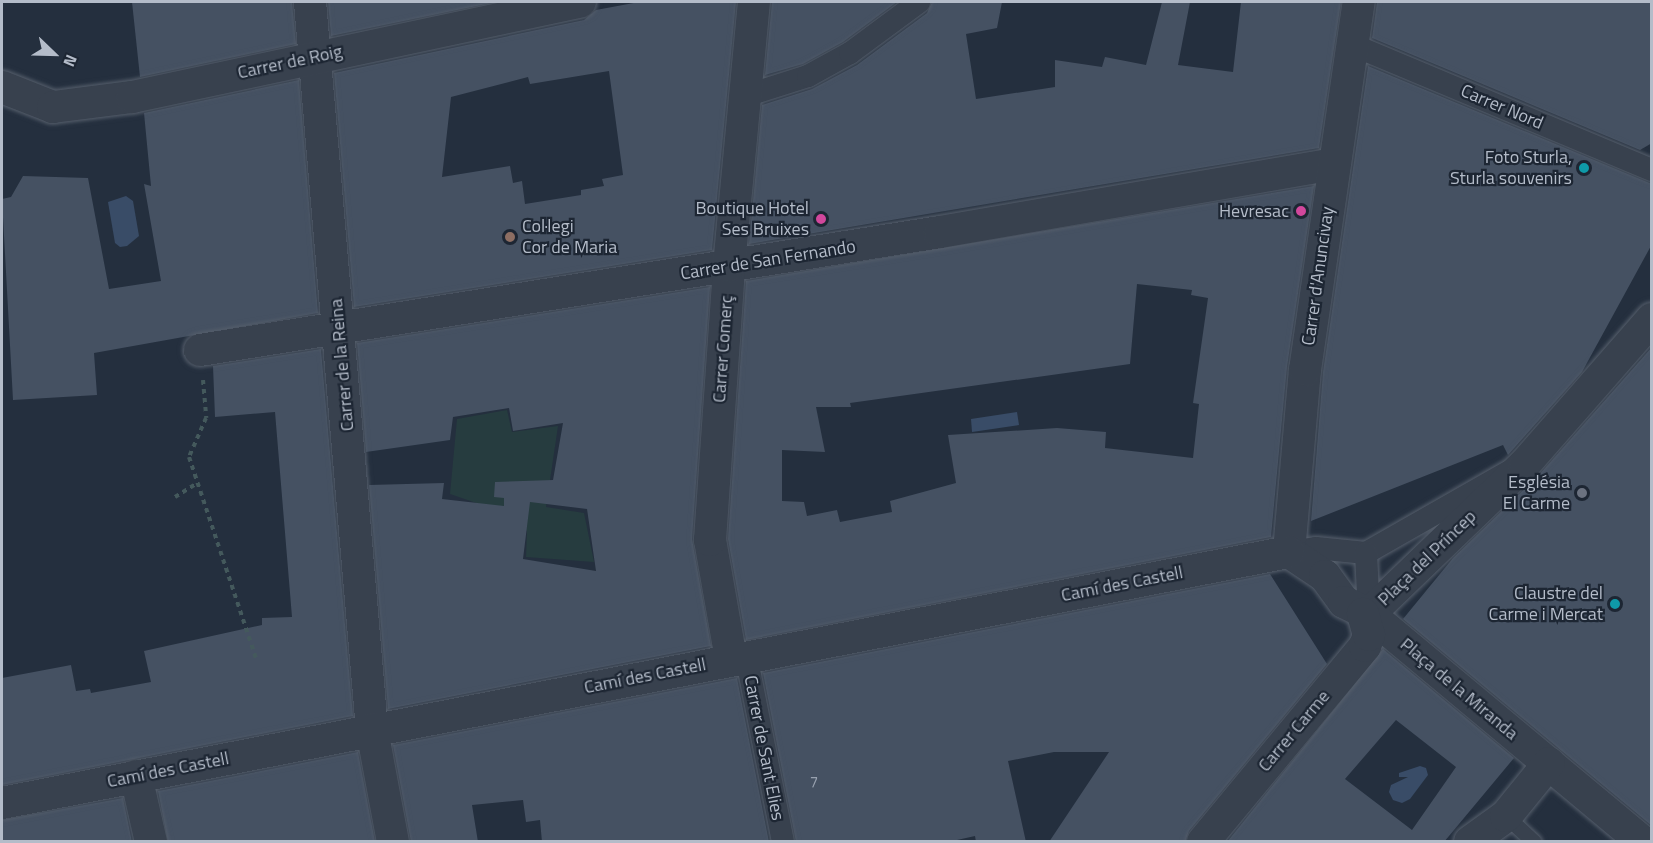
<!DOCTYPE html>
<html>
<head>
<meta charset="utf-8">
<style>
	body { margin:0 }
	#map { position:relative; width:1653px; height:843px; overflow:hidden; background:#242f3e; font-family:"Titillium Web",sans-serif }
	div>[style] { position:absolute }
	.green>* { inset:0; background:#263c3f }
	.water>* { inset:0; background:#394c67 }
	.building>* { inset:0; background:#455162 }
	.path>* { height:4px; margin-top:-2px; transform-origin:0; background:repeating-linear-gradient(90deg,#44595c 0 4.5px,transparent 0 9px) }
	.roads { filter:drop-shadow(0 0 2px #565f6c) drop-shadow(0 0 2px #565f6c) }
	.service>* { height:15px; margin:-7.5px; padding:0 7.5px; transform-origin:7.5px; border-radius:7.5px; background:#38414e }
	.pedestrian>* { height:22px; margin:-11px; padding:0 11px; transform-origin:11px; border-radius:11px; background:#38414e }
	.minor>* { height:32px; margin:-16px; padding:0 16px; transform-origin:16px; border-radius:16px; background:#38414e }
	.dots>* { width:16px; height:16px; translate:-50% -50%; box-sizing:border-box; border:3px solid #1d2633; border-radius:50% }
	span { translate:-50% -50%; white-space:nowrap; text-align:center; line-height:1.15; -webkit-text-stroke:4.5px #1d2633; paint-order:stroke }
	.number-label { font-size:15px; color:#98a1af }
	.number-label span { -webkit-text-stroke-width:0 }
	.street-label { font-size:18px; color:#b4bcc9 }
	.poi-label { font-size:18px; color:#b4bcc9 }
	.right { translate:-100% -50%; text-align:right }
	.left { translate:0 -50%; text-align:left }
	.frame { position:absolute; inset:0; border:3px solid #b4bcc9; pointer-events:none }
	.north { position:absolute; left:24px; top:24px; width:60px; height:60px; -webkit-text-stroke:4px #1d2633; paint-order:stroke; rotate:113deg; font-size:16px; font-weight:700; line-height:24px; text-align:center; color:#b4bcc9 }
	.north::after { content:''; display:block; margin:auto; width:21px; height:27px; background:#b4bcc9; clip-path:polygon(50% 0,100% 100%,50% 72%,0 100%) }
</style>
</head>
<body>
<div id="map">
	<div class="green">
		<i style="clip-path:polygon(507px 410px,512px 432px,558px 426px,546px 507px,584px 513px,594px 562px,526px 557px,527px 531px,503px 524px,488px 507px,450px 494px,457px 419px)"></i>
	</div>
	<div class="water">
		<i style="clip-path:polygon(126px 196px,133px 201px,139px 236px,127px 246px,120px 247px,115px 243px,108px 202px)"></i>
		<i style="clip-path:polygon(1017px 412px,1019px 425px,972px 432px,971px 419px)"></i>
		<i style="clip-path:polygon(1420px 766px,1426px 768px,1428px 775px,1410px 799px,1402px 803px,1393px 800px,1389px 792px,1391px 785px,1408px 777px,1399px 777px,1399px 773px)"></i>
	</div>
	<div class="building">
		<i style="clip-path:polygon(132px 2px,292px 2px,296px 44px,140px 77px)"></i>
		<i style="clip-path:polygon(328px 2px,496px 2px,331px 36px)"></i>
		<i style="clip-path:polygon(evenodd,639px 2px,736px 2px,712px 250px,354px 307px,334px 73px,584px 20px,596px 10px,639px 2px,609px 71px,623px 175px,602px 179px,604px 186px,581px 190px,581px 195px,525px 204px,522px 181px,513px 183px,510px 166px,442px 177px,451px 97px,528px 77px,530px 84px,609px 71px)"></i>
		<i style="clip-path:polygon(772px 2px,897px 2px,843px 42px,803px 64px,765px 75px)"></i>
		<i style="clip-path:polygon(932px 2px,1002px 2px,997px 28px,966px 34px,976px 99px,1055px 87px,1055px 60px,1102px 67px,1105px 57px,1146px 65px,1162px 2px,1190px 2px,1178px 65px,1233px 72px,1241px 2px,1341px 2px,1319px 148px,749px 244px,762px 105px,812px 89px,857px 65px,927px 13px)"></i>
		<i style="clip-path:polygon(1377px 2px,1652px 2px,1652px 143px,1640px 150px,1372px 38px)"></i>
		<i style="clip-path:polygon(1368px 66px,1652px 184px,1652px 244px,1582px 372px,1508px 455px,1503px 445px,1311px 521px,1323px 372px)"></i>
		<i style="clip-path:polygon(299px 80px,318px 313px,94px 353px,97px 395px,13px 400px,2px 199px,11px 197px,23px 176px,88px 178px,109px 289px,161px 281px,144px 184px,151px 186px,144px 113px)"></i>
		<i style="clip-path:polygon(evenodd,1314px 186px,1287px 367px,1271px 537px,746px 640px,728px 539px,746px 281px,1314px 186px,1137px 284px,1192px 290px,1191px 295px,1208px 298px,1193px 403px,1199px 404px,1193px 458px,1105px 448px,1106px 432px,1057px 428px,948px 435px,956px 483px,890px 501px,892px 512px,840px 522px,837px 510px,807px 516px,804px 502px,782px 501px,782px 450px,825px 452px,816px 407px,851px 407px,850px 403px,1130px 364px,1137px 284px)"></i>
		<i style="clip-path:polygon(evenodd,710px 287px,692px 539px,711px 646px,388px 709px,369px 485px,444px 483px,442px 499px,504px 506px,504px 498px,494px 497px,495px 482px,553px 480px,563px 423px,513px 431px,509px 408px,453px 417px,450px 440px,366px 452px,357px 343px,710px 287px,530px 502px,587px 509px,596px 571px,523px 559px,530px 502px)"></i>
		<i style="clip-path:polygon(1652px 347px,1652px 826px,1403px 619px,1453px 558px,1538px 476px)"></i>
		<i style="clip-path:polygon(321px 349px,353px 716px,2px 785px,2px 678px,71px 665px,76px 691px,90px 689px,91px 693px,151px 682px,144px 651px,262px 625px,262px 618px,292px 617px,275px 412px,215px 417px,213px 366px)"></i>
		<i style="clip-path:polygon(1270px 574px,1327px 664px,1189px 831px,1185px 842px,1049px 842px,1109px 752px,1054px 752px,1008px 761px,1026px 842px,976px 842px,975px 836px,948px 842px,796px 842px,763px 673px)"></i>
		<i style="clip-path:polygon(evenodd,1383px 649px,1514px 758px,1444px 842px,1227px 842px,1383px 649px,1396px 720px,1456px 767px,1412px 830px,1345px 779px,1396px 720px)"></i>
		<i style="clip-path:polygon(737px 678px,769px 842px,542px 842px,540px 820px,526px 822px,523px 800px,472px 805px,478px 842px,411px 842px,393px 745px)"></i>
		<i style="clip-path:polygon(358px 752px,375px 842px,168px 842px,158px 791px)"></i>
		<i style="clip-path:polygon(123px 798px,132px 842px,2px 842px,2px 820px)"></i>
	</div>
	<div class="path">
		<i style="left:203px;top:380px;width:38px;rotate:85deg"></i>
		<i style="left:206px;top:418px;width:43px;rotate:113.6deg"></i>
		<i style="left:189px;top:457px;width:215px;rotate:71.6deg"></i>
		<i style="left:175px;top:497px;width:25px;rotate:-32deg"></i>
	</div>
	<div class="roads">
		<div class="service">
			<i style="left:1506px;top:816px;width:38px;rotate:43deg"></i>
		</div>
		<div class="pedestrian">
			<i style="left:1353px;top:45px;width:324px;rotate:22.7deg"></i>
			<i style="left:745px;top:96px;width:66px;rotate:-17.6deg"></i>
			<i style="left:808px;top:76px;width:48px;rotate:-28.7deg"></i>
			<i style="left:850px;top:53px;width:86px;rotate:-36.5deg"></i>
			<i style="left:1289px;top:552px;width:27px;rotate:-8deg"></i>
			<i style="left:1316px;top:548px;width:50px;rotate:5.7deg"></i>
			<i style="left:1366px;top:553px;width:163px;rotate:-29.7deg"></i>
			<i style="left:1366px;top:553px;width:61px;rotate:87.2deg"></i>
			<i style="left:746px;top:655px;width:191px;rotate:78.8deg"></i>
		</div>
		<div class="minor">
			<i style="left:310px;top:2px;width:731px;rotate:85.13deg"></i>
			<i style="left:372px;top:730px;width:114px;rotate:79.4deg"></i>
			<i style="left:2px;top:87px;width:55px;rotate:21.4deg"></i>
			<i style="left:53px;top:107px;width:80px;rotate:-7.2deg"></i>
			<i style="left:132px;top:97px;width:458px;rotate:-12deg"></i>
			<i style="left:200px;top:350px;width:749px;rotate:-9.06deg"></i>
			<i style="left:940px;top:232px;width:400px;rotate:-9.8deg"></i>
			<i style="left:1289px;top:552px;width:183px;rotate:-85deg"></i>
			<i style="left:1305px;top:370px;width:372px;rotate:-81.7deg"></i>
			<i style="left:1289px;top:552px;width:43px;rotate:33.7deg"></i>
			<i style="left:1325px;top:576px;width:32px;rotate:54deg"></i>
			<i style="left:1344px;top:602px;width:28px;rotate:26deg"></i>
			<i style="left:1369px;top:614px;width:216px;rotate:-43.9deg"></i>
			<i style="left:1525px;top:464px;width:193px;rotate:-48.8deg"></i>
			<i style="left:1369px;top:614px;width:356px;rotate:39.8deg"></i>
			<i style="left:731px;top:659px;width:121px;rotate:-100deg"></i>
			<i style="left:710px;top:540px;width:275px;rotate:-86deg"></i>
			<i style="left:729px;top:266px;width:265px;rotate:-84.6deg"></i>
			<i style="left:136px;top:776px;width:68px;rotate:77.2deg"></i>
			<i style="left:2px;top:803px;width:1311px;rotate:-11.04deg"></i>
			<i style="left:1203px;top:842px;width:254px;rotate:-50.4deg"></i>
			<i style="left:1365px;top:646px;width:12px;rotate:-70deg"></i>
			<i style="left:1369px;top:635px;width:22px;rotate:-106deg"></i>
			<i style="left:1470px;top:842px;width:44px;rotate:-35.8deg"></i>
			<i style="left:1506px;top:816px;width:68px;rotate:-50.9deg"></i>
		</div>
	</div>
	<div class="dots">
		<i style="left:1584px;top:168px;background:#0f9aa8"></i>
		<i style="left:1301px;top:211px;background:#d1479c"></i>
		<i style="left:821px;top:219px;background:#d1479c"></i>
		<i style="left:510px;top:237px;background:#8d6e63"></i>
		<i style="left:1582px;top:493px;background:#6b7280"></i>
		<i style="left:1615px;top:604px;background:#0f9aa8"></i>
	</div>
	<div class="number-label">
		<span style="left:814px;top:782px">7</span>
	</div>
	<div class="street-label">
		<span style="left:290px;top:62px;rotate:-12deg">Carrer de Roig</span>
		<span style="left:1502px;top:107px;rotate:23deg">Carrer Nord</span>
		<span style="left:768px;top:260px;rotate:-9deg">Carrer de San Fernando</span>
		<span style="left:1318px;top:276px;rotate:-82deg">Carrer d'Anuncivay</span>
		<span style="left:723px;top:349px;rotate:-86deg">Carrer Comerç</span>
		<span style="left:342px;top:365px;rotate:-95deg">Carrer de la Reina</span>
		<span style="left:1427px;top:558px;rotate:-44deg">Plaça del Príncep</span>
		<span style="left:1122px;top:584px;rotate:-11deg">Camí des Castell</span>
		<span style="left:645px;top:676px;rotate:-11deg">Camí des Castell</span>
		<span style="left:1459px;top:689px;rotate:40deg">Plaça de la Miranda</span>
		<span style="left:1294px;top:731px;rotate:-50deg">Carrer Carme</span>
		<span style="left:764px;top:748px;rotate:79deg">Carrer de Sant Elies</span>
		<span style="left:168px;top:770px;rotate:-11deg">Camí des Castell</span>
	</div>
	<div class="poi-label">
		<span class="right" style="left:1572px;top:168px">Foto Sturla,<br>Sturla souvenirs</span>
		<span class="right" style="left:809px;top:219px">Boutique Hotel<br>Ses Bruixes</span>
		<span class="right" style="left:1289px;top:211px">Hevresac</span>
		<span class="left" style="left:522px;top:237px">Col·legi<br>Cor de Maria</span>
		<span class="right" style="left:1570px;top:493px">Església<br>El Carme</span>
		<span class="right" style="left:1603px;top:604px">Claustre del<br>Carme i Mercat</span>
	</div>
	<div class="frame"></div>
	<div class="north">N</div>
</div>
</body>
</html>
